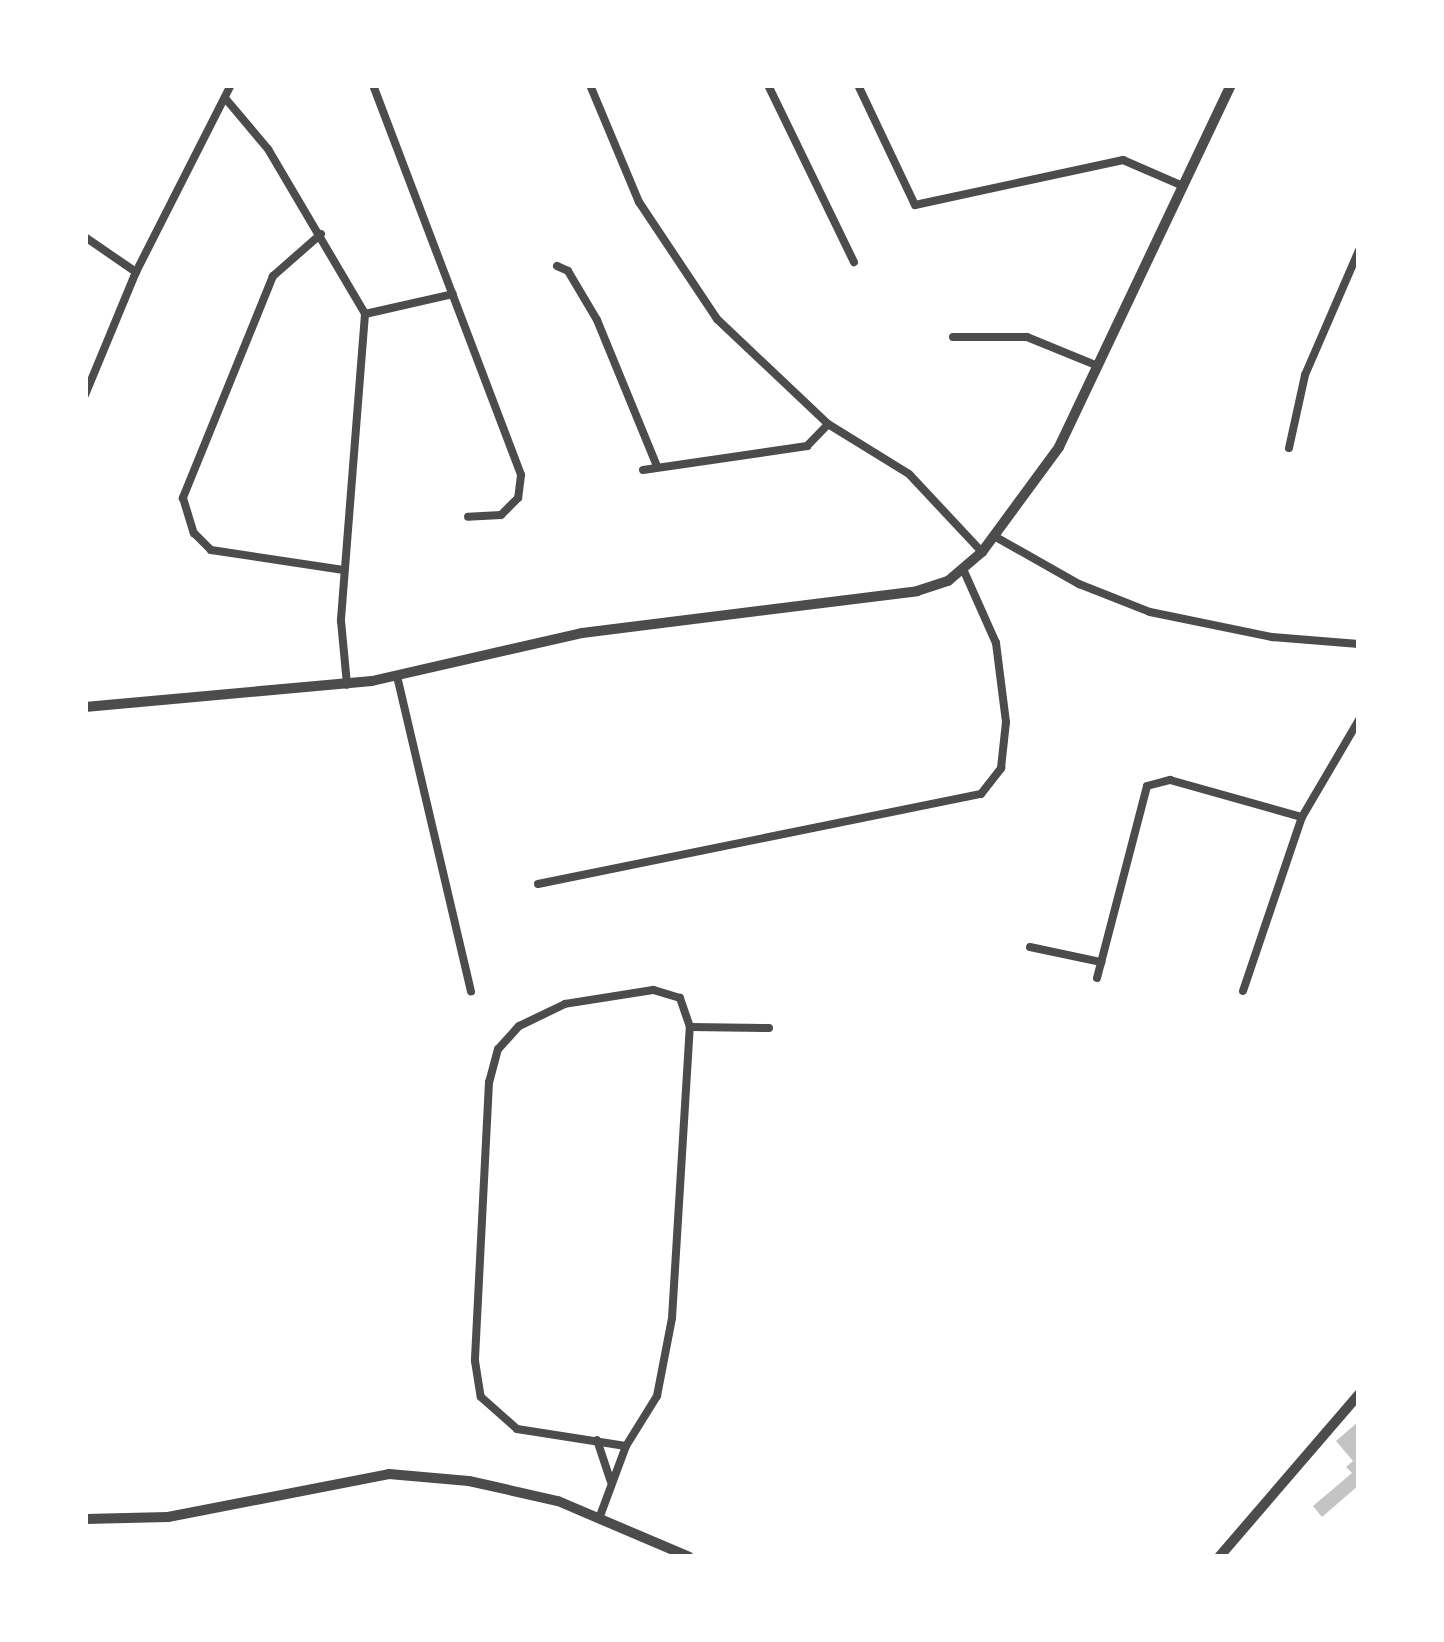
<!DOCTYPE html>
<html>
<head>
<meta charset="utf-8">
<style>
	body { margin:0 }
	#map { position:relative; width:1444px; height:1642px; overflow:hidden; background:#fff; font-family:"Space Grotesk",sans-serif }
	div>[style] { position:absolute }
	.building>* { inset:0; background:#c4c4c4 }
	.minor>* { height:8px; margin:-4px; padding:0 4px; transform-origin:4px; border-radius:4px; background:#4c4c4c }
	.tertiary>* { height:10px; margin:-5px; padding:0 5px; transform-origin:5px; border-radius:5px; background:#4c4c4c }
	span { translate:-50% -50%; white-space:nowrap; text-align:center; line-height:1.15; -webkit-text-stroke:8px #fff; paint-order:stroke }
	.frame { position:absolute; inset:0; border:88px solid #fff; pointer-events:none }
</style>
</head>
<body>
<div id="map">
	<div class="building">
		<i style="clip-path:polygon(1359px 1421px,1359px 1485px,1322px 1517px,1313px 1506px,1352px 1473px,1346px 1467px,1353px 1461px,1336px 1441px)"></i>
	</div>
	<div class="minor">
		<i style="left:373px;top:85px;width:417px;rotate:69.2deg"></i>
		<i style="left:521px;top:475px;width:23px;rotate:97deg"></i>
		<i style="left:518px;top:498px;width:24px;rotate:135deg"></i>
		<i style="left:501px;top:515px;width:33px;rotate:177deg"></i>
		<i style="left:590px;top:85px;width:127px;rotate:67.3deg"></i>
		<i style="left:639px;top:202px;width:141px;rotate:56.3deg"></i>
		<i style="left:717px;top:319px;width:153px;rotate:43.4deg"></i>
		<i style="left:828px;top:424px;width:95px;rotate:31.7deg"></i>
		<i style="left:909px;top:474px;width:107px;rotate:46.9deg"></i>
		<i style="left:768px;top:85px;width:197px;rotate:64.1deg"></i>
		<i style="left:858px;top:85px;width:133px;rotate:64.6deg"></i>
		<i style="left:915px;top:205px;width:213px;rotate:-12.2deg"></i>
		<i style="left:1123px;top:160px;width:65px;rotate:23.4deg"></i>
		<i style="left:225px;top:98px;width:67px;rotate:49.9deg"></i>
		<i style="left:268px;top:149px;width:191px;rotate:59.5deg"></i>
		<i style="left:365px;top:314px;width:308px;rotate:94.5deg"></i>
		<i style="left:341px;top:621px;width:64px;rotate:84.6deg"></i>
		<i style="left:321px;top:234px;width:64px;rotate:138.8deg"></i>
		<i style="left:273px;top:276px;width:240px;rotate:112.1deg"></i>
		<i style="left:183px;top:498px;width:37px;rotate:73deg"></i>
		<i style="left:194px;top:533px;width:24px;rotate:45deg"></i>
		<i style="left:211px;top:550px;width:134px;rotate:8.6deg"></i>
		<i style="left:85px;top:237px;width:62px;rotate:34.5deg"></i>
		<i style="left:557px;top:266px;width:12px;rotate:24deg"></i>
		<i style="left:568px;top:271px;width:57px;rotate:59.4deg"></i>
		<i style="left:597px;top:320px;width:156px;rotate:67.7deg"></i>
		<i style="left:365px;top:314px;width:90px;rotate:-12.8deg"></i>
		<i style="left:953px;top:337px;width:74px"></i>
		<i style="left:1027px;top:337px;width:77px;rotate:22.2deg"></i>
		<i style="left:85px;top:395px;width:133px;rotate:-67.5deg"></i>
		<i style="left:136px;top:272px;width:210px;rotate:-63.1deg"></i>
		<i style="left:1289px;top:448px;width:75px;rotate:-77.6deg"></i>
		<i style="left:1305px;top:375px;width:136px;rotate:-66.6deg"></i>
		<i style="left:643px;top:470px;width:166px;rotate:-8.3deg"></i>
		<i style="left:807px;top:446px;width:30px;rotate:-46deg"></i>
		<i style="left:994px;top:536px;width:98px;rotate:29.5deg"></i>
		<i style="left:1079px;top:584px;width:76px;rotate:21.5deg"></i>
		<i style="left:1150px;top:612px;width:125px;rotate:11.6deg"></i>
		<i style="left:1272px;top:637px;width:87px;rotate:4.6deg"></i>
		<i style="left:397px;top:676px;width:324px;rotate:76.8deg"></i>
		<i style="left:538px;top:884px;width:452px;rotate:-11.5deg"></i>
		<i style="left:981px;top:794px;width:33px;rotate:-52deg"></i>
		<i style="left:1001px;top:768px;width:46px;rotate:-83.8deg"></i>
		<i style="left:1006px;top:722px;width:80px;rotate:-97.2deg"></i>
		<i style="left:996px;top:643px;width:79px;rotate:-114deg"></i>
		<i style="left:1030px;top:947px;width:73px;rotate:11.9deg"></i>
		<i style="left:1097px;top:978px;width:198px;rotate:-75.4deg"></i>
		<i style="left:1147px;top:786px;width:24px;rotate:-15deg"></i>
		<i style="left:1170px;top:780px;width:137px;rotate:15.7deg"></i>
		<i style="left:1243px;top:991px;width:184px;rotate:-71.3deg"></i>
		<i style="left:1302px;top:817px;width:113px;rotate:-59.6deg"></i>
		<i style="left:690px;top:1027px;width:79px;rotate:0.7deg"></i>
		<i style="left:597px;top:1440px;width:44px;rotate:71.6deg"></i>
		<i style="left:600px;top:1516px;width:75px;rotate:-69.6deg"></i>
		<i style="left:626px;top:1446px;width:59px;rotate:-58.2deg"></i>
		<i style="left:657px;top:1396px;width:79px;rotate:-79.1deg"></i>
		<i style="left:672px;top:1318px;width:292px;rotate:-86.5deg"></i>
		<i style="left:690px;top:1027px;width:31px;rotate:-109deg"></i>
		<i style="left:680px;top:998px;width:28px;rotate:-163deg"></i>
		<i style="left:653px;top:990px;width:89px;rotate:171deg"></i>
		<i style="left:565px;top:1004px;width:51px;rotate:154.4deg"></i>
		<i style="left:519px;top:1026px;width:31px;rotate:132deg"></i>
		<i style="left:498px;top:1049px;width:34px;rotate:105deg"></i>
		<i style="left:489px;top:1082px;width:279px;rotate:92.9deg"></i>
		<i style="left:475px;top:1361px;width:36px;rotate:81deg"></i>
		<i style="left:481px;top:1397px;width:48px;rotate:41.6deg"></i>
		<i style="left:517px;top:1429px;width:110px;rotate:8.9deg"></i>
	</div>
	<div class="tertiary">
		<i style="left:85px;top:707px;width:288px;rotate:-5.2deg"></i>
		<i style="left:372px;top:681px;width:215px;rotate:-12.9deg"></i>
		<i style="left:582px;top:633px;width:338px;rotate:-7.1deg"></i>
		<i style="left:917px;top:591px;width:33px;rotate:-18deg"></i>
		<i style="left:948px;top:581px;width:45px;rotate:-40.5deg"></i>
		<i style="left:982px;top:552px;width:130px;rotate:-53.7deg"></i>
		<i style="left:1059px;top:447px;width:401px;rotate:-64.6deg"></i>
		<i style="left:85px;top:1519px;width:83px;rotate:-1.4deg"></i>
		<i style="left:168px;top:1517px;width:225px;rotate:-11deg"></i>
		<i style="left:389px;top:1474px;width:80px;rotate:5deg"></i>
		<i style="left:469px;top:1481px;width:91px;rotate:12.7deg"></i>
		<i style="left:558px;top:1501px;width:142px;rotate:23.1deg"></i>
		<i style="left:1219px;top:1557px;width:215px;rotate:-49.3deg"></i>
	</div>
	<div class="frame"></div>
</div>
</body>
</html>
